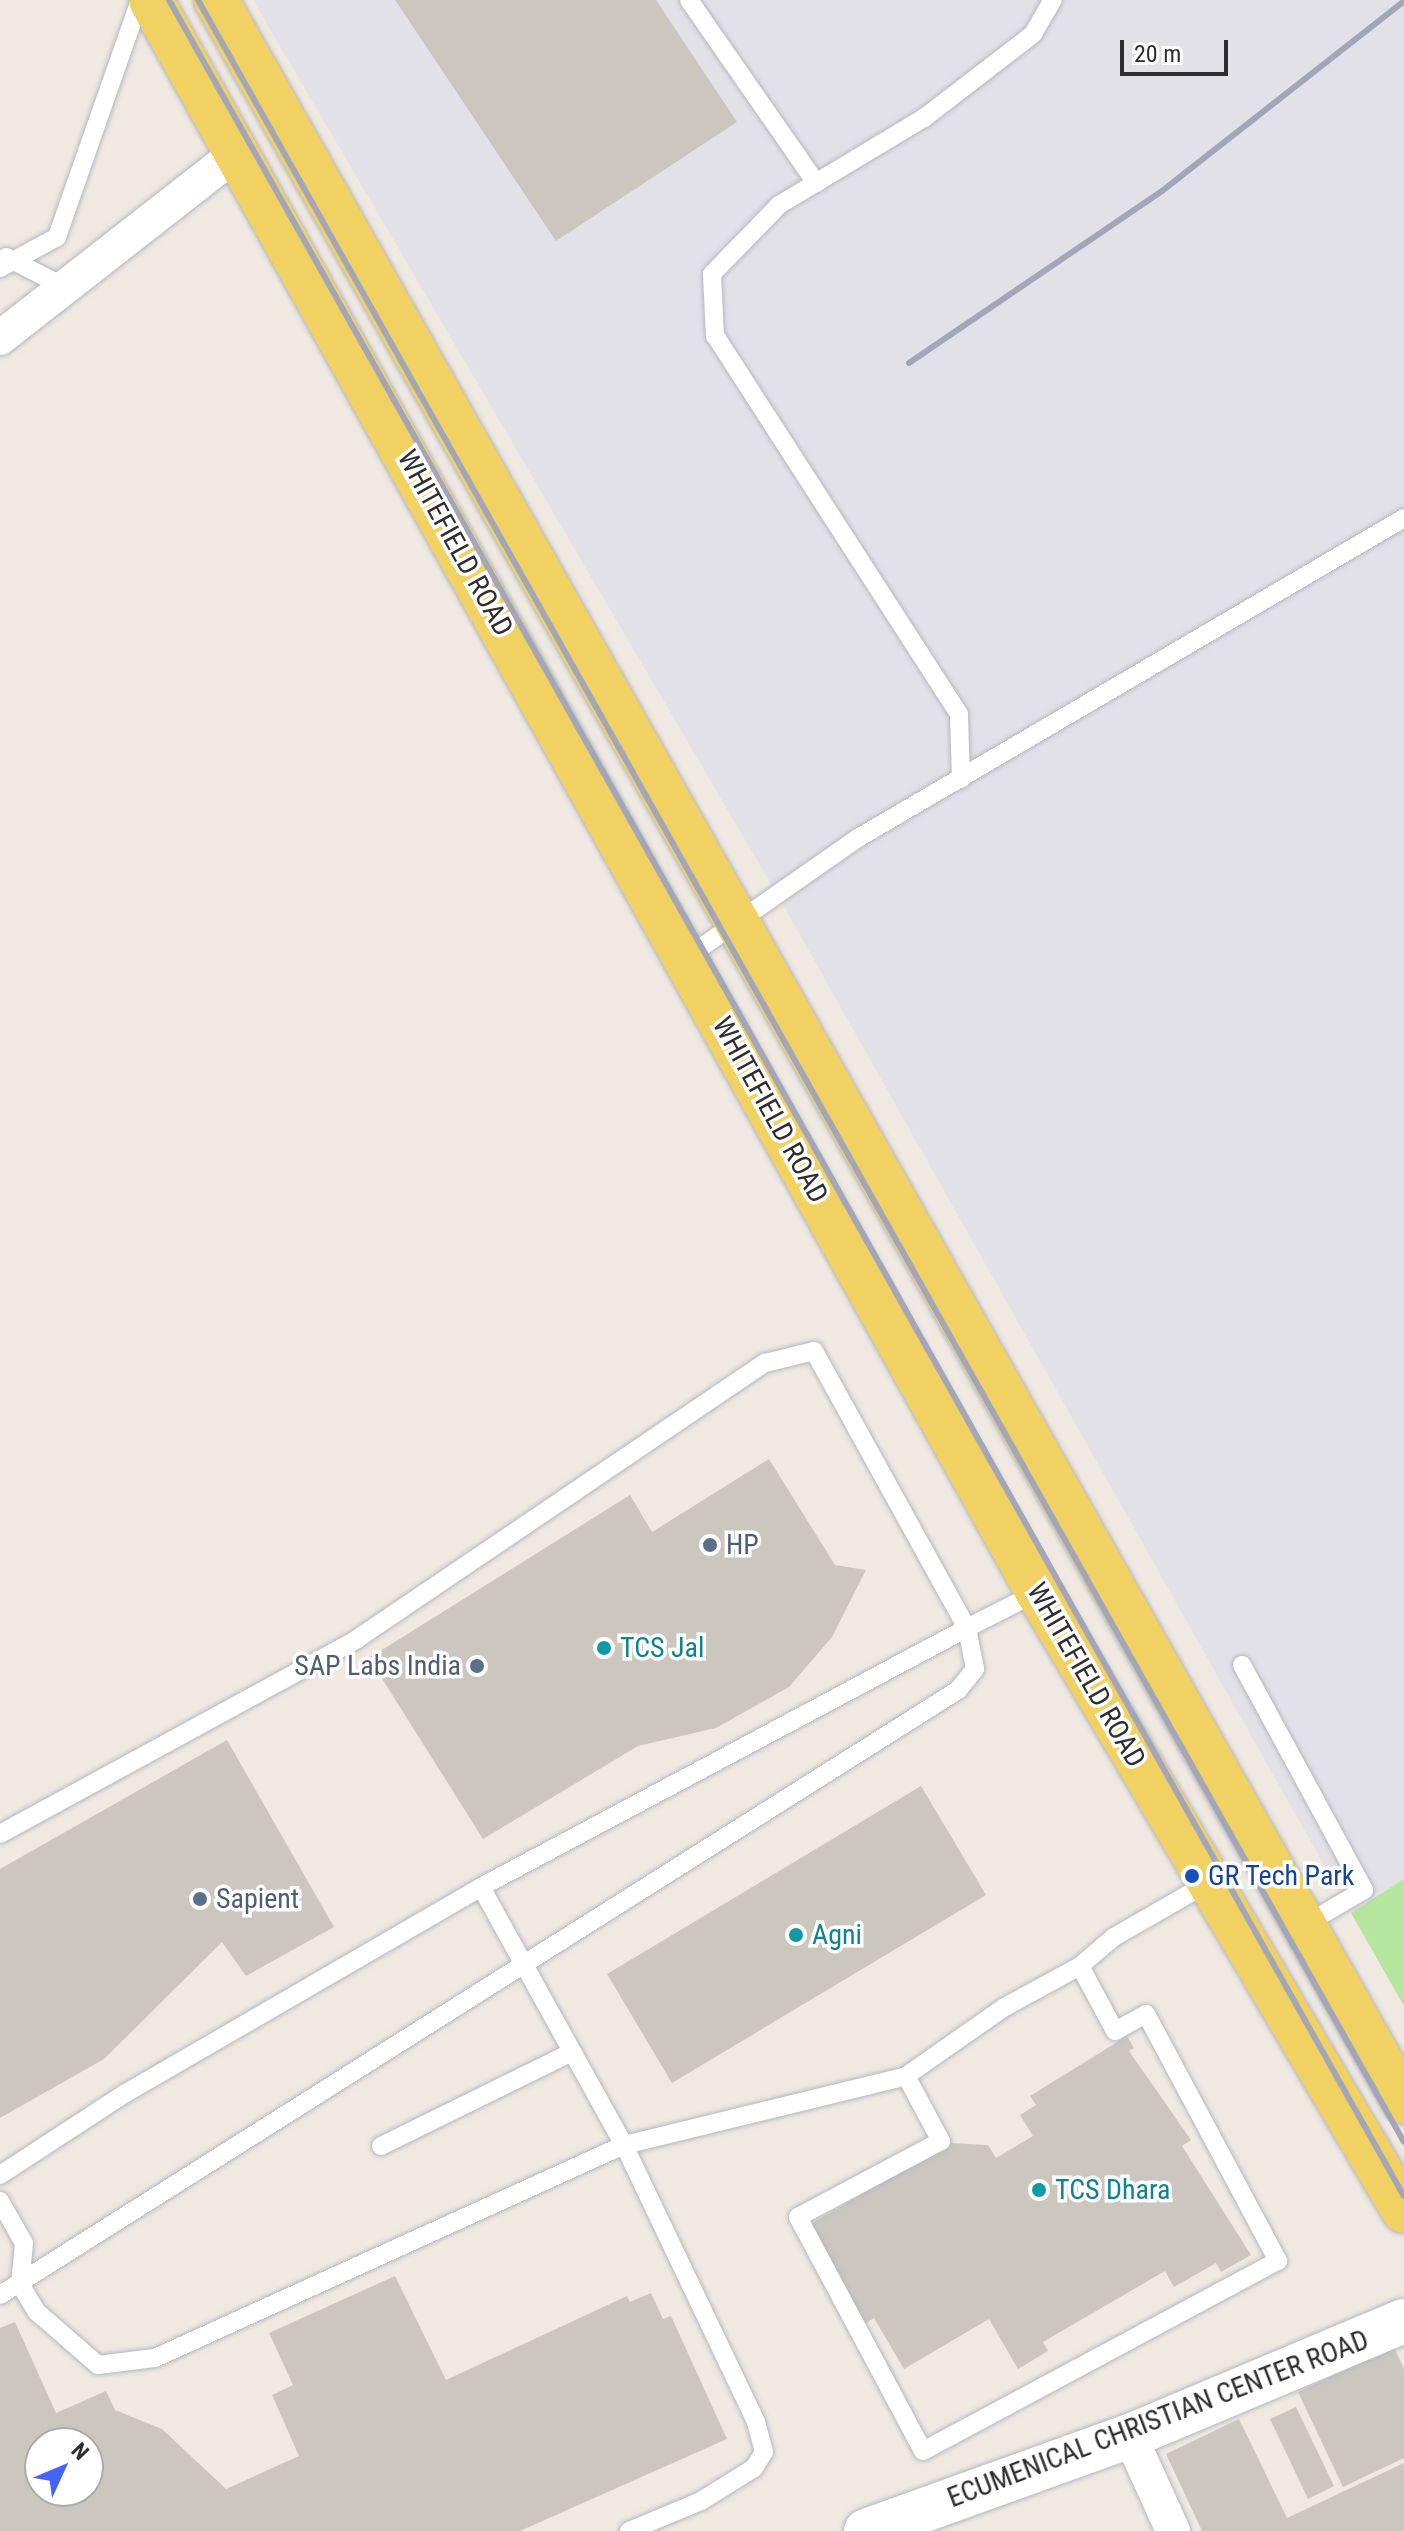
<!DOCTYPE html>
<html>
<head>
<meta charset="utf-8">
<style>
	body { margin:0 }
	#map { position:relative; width:1404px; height:2531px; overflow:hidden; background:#efe9e1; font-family:"Roboto Condensed",sans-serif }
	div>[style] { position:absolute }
	.industrial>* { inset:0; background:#e3e1e8 }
	.green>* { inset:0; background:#b6e59e }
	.building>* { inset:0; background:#cbc7bf }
	.roads { filter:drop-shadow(0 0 2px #b4b7c1) drop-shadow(0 0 2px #b4b7c1) }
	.service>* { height:18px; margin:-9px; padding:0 9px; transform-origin:9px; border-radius:9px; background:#fff }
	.minor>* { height:34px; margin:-17px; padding:0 17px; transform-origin:17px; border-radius:17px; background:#fff }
	.tertiary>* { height:44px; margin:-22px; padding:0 22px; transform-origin:22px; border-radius:22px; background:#fff }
	.primary>* { height:44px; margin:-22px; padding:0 22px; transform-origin:22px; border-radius:22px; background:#f2d163 }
	.rail>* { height:6px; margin:-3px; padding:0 3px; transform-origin:3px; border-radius:3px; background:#a3a6b8 }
	.dots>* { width:22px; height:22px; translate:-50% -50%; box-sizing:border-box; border:4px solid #fff; border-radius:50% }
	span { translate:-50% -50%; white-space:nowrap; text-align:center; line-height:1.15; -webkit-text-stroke:7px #fff; paint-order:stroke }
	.street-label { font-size:28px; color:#2e2e2e }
	.service-label { font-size:28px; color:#4e5e75 }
	.left { translate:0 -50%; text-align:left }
	.right { translate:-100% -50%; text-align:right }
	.culture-label { font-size:28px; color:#0d838f }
	.transit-label { font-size:28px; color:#164399 }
	.north { position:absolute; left:24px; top:2427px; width:80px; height:80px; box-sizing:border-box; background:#fff; border:2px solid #ababab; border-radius:50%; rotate:46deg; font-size:22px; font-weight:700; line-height:32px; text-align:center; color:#2e2e2e }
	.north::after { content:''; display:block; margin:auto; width:28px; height:36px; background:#4264fb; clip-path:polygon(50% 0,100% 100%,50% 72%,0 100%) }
	.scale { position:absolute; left:1120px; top:40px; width:108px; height:36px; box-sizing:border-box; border:4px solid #2e2e2e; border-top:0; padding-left:10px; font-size:24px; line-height:28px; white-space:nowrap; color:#2e2e2e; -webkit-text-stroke:6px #fff; paint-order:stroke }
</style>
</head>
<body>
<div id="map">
	<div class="industrial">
		<i style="clip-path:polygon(253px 0,1404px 0,1404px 1879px,1351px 1913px,778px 896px)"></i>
	</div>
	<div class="green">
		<i style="clip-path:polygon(1404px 1879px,1404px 2006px,1351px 1913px)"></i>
	</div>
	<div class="building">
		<i style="clip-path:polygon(395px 0,656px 0,737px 122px,556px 241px)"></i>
		<i style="clip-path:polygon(769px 1459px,835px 1565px,866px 1570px,832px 1637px,789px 1687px,716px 1728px,638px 1746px,483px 1839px,369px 1658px,630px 1495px,652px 1532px)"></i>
		<i style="clip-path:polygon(227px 1740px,334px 1927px,246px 1976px,222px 1942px,104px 2059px,0 2118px,0 1869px)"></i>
		<i style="clip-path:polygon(921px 1786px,986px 1895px,672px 2083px,607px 1974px)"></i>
		<i style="clip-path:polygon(1127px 2036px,1134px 2048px,1129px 2051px,1191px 2140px,1182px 2146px,1251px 2255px,1221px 2272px,1216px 2263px,1174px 2287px,1165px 2271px,1043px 2342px,1048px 2351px,1018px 2369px,989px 2319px,904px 2369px,874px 2318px,866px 2323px,809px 2225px,950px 2143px,988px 2145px,996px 2158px,1033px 2136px,1020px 2115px,1036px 2105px,1030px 2096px)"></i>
		<i style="clip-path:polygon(evenodd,395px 2276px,446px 2380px,627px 2296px,630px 2302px,651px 2293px,663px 2319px,671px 2316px,727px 2439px,520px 2531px,0 2531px,0 2328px,15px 2322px,56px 2413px,106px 2391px,115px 2410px,162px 2429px,226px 2489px,299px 2456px,272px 2395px,293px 2385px,269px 2333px,395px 2276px,40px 2443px,88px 2443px,88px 2491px,40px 2491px,40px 2443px)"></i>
		<i style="clip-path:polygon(1394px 2347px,1404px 2369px,1404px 2458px,1343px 2487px,1298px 2392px)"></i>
		<i style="clip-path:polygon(1296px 2407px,1334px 2486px,1308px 2499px,1270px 2419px)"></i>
		<i style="clip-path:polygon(1239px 2419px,1287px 2518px,1404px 2463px,1404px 2531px,1202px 2531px,1166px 2454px)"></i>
	</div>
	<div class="roads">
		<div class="service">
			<i style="left:689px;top:0;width:223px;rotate:55.2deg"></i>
			<i style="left:6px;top:257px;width:66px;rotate:27deg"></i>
			<i style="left:0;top:268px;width:65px;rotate:-28.5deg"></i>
			<i style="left:57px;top:237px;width:251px;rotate:-70.7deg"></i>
			<i style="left:961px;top:779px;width:65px;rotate:-91.8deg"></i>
			<i style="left:959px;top:714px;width:450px;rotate:-122.8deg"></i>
			<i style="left:715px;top:336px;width:62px;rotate:-92.8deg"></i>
			<i style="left:712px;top:274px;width:96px;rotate:-45.8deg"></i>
			<i style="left:779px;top:205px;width:169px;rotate:-31deg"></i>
			<i style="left:924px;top:118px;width:138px;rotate:-37.6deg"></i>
			<i style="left:1033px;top:34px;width:39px;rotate:-60deg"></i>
			<i style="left:686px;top:958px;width:210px;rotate:-34.9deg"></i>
			<i style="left:858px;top:838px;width:633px;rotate:-30.37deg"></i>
			<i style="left:1242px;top:1665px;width:256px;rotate:61.5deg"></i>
			<i style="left:1364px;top:1890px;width:67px;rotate:149.6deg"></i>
			<i style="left:0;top:1834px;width:407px;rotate:-28.6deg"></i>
			<i style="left:357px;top:1639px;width:493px;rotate:-34.1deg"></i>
			<i style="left:765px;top:1363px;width:50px;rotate:-13.8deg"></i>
			<i style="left:814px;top:1351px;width:316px;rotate:61.1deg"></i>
			<i style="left:967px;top:1628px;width:551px;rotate:151.95deg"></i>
			<i style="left:481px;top:1887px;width:295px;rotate:61deg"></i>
			<i style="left:624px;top:2145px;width:307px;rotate:64.5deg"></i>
			<i style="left:756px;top:2422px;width:31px;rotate:75deg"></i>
			<i style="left:764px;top:2452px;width:19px;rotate:122deg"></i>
			<i style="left:754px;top:2468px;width:62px;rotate:148.1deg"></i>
			<i style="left:701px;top:2501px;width:78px;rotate:157.4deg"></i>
			<i style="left:906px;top:2076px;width:74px;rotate:61.7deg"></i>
			<i style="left:941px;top:2141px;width:162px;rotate:152deg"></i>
			<i style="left:798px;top:2217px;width:265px;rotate:61.9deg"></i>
			<i style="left:923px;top:2451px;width:403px;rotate:-28.2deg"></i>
			<i style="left:1278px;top:2261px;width:280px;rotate:-118.1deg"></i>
			<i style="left:1146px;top:2014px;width:35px;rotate:151deg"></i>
			<i style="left:1115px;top:2031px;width:74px;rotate:-118.3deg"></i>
			<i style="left:381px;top:2146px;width:213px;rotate:-26.2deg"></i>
			<i style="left:0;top:2175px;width:150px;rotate:-33.1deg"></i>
			<i style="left:126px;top:2093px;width:410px;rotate:-30.1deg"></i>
			<i style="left:0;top:2201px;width:48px;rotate:60.3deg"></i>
			<i style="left:24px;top:2243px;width:41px;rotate:95.6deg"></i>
			<i style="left:20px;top:2284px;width:33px;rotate:59deg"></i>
			<i style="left:37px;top:2312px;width:81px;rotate:41deg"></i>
			<i style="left:98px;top:2365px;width:57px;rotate:-7deg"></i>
			<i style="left:155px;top:2358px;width:515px;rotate:-24.43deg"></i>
			<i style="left:624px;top:2145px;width:290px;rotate:-13.7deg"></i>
			<i style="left:906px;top:2076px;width:118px;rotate:-35deg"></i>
			<i style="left:1003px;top:2008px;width:88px;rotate:-28.6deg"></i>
			<i style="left:1080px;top:1966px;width:45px;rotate:-40.5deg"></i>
			<i style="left:1114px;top:1937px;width:106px;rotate:-29.9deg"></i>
			<i style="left:0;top:2295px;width:1133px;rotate:-32.27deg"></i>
			<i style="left:958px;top:1690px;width:27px;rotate:-51deg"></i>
			<i style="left:975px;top:1669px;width:42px;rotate:-101deg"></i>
			<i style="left:967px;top:1628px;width:80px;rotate:-26.9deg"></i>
		</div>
		<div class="minor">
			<i style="left:0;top:338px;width:302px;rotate:-38deg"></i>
			<i style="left:1130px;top:2436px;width:104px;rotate:65.6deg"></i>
		</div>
		<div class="tertiary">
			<i style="left:866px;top:2531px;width:281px;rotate:-19.8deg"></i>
			<i style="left:1130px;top:2436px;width:297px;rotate:-22.8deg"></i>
		</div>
		<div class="primary">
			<i style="left:151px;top:0;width:1822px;rotate:60.88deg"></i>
			<i style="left:1038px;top:1592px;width:719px;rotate:59.41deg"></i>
			<i style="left:216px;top:0;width:2414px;rotate:60.53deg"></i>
		</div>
	</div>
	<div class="rail">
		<i style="left:169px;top:0;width:2519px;rotate:60.65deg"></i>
		<i style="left:198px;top:0;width:2458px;rotate:60.62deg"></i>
		<i style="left:909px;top:363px;width:306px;rotate:-34.2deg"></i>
		<i style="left:1162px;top:191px;width:308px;rotate:-38.1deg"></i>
	</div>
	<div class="dots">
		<i style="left:710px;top:1545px;background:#5c6f8a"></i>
		<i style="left:604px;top:1648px;background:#0f9aa8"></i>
		<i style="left:477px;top:1666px;background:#5c6f8a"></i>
		<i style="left:1192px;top:1876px;background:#1a4fb4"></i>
		<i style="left:200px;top:1899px;background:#5c6f8a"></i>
		<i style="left:796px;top:1935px;background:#0f9aa8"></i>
		<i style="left:1039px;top:2190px;background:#0f9aa8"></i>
	</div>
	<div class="street-label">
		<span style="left:455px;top:543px;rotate:61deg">WHITEFIELD ROAD</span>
		<span style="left:770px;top:1110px;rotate:61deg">WHITEFIELD ROAD</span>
		<span style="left:1086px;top:1675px;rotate:60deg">WHITEFIELD ROAD</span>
		<span style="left:1158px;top:2419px;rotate:-21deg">ECUMENICAL CHRISTIAN CENTER ROAD</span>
	</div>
	<div class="service-label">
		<span class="left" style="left:726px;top:1545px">HP</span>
		<span class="right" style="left:461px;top:1666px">SAP Labs India</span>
		<span class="left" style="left:216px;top:1899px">Sapient</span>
	</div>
	<div class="culture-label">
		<span class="left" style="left:620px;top:1648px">TCS Jal</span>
		<span class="left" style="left:812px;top:1935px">Agni</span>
		<span class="left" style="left:1055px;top:2190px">TCS Dhara</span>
	</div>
	<div class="transit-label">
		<span class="left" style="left:1208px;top:1876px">GR Tech Park</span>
	</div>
	<div class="north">N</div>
	<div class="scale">20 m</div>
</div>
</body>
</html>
